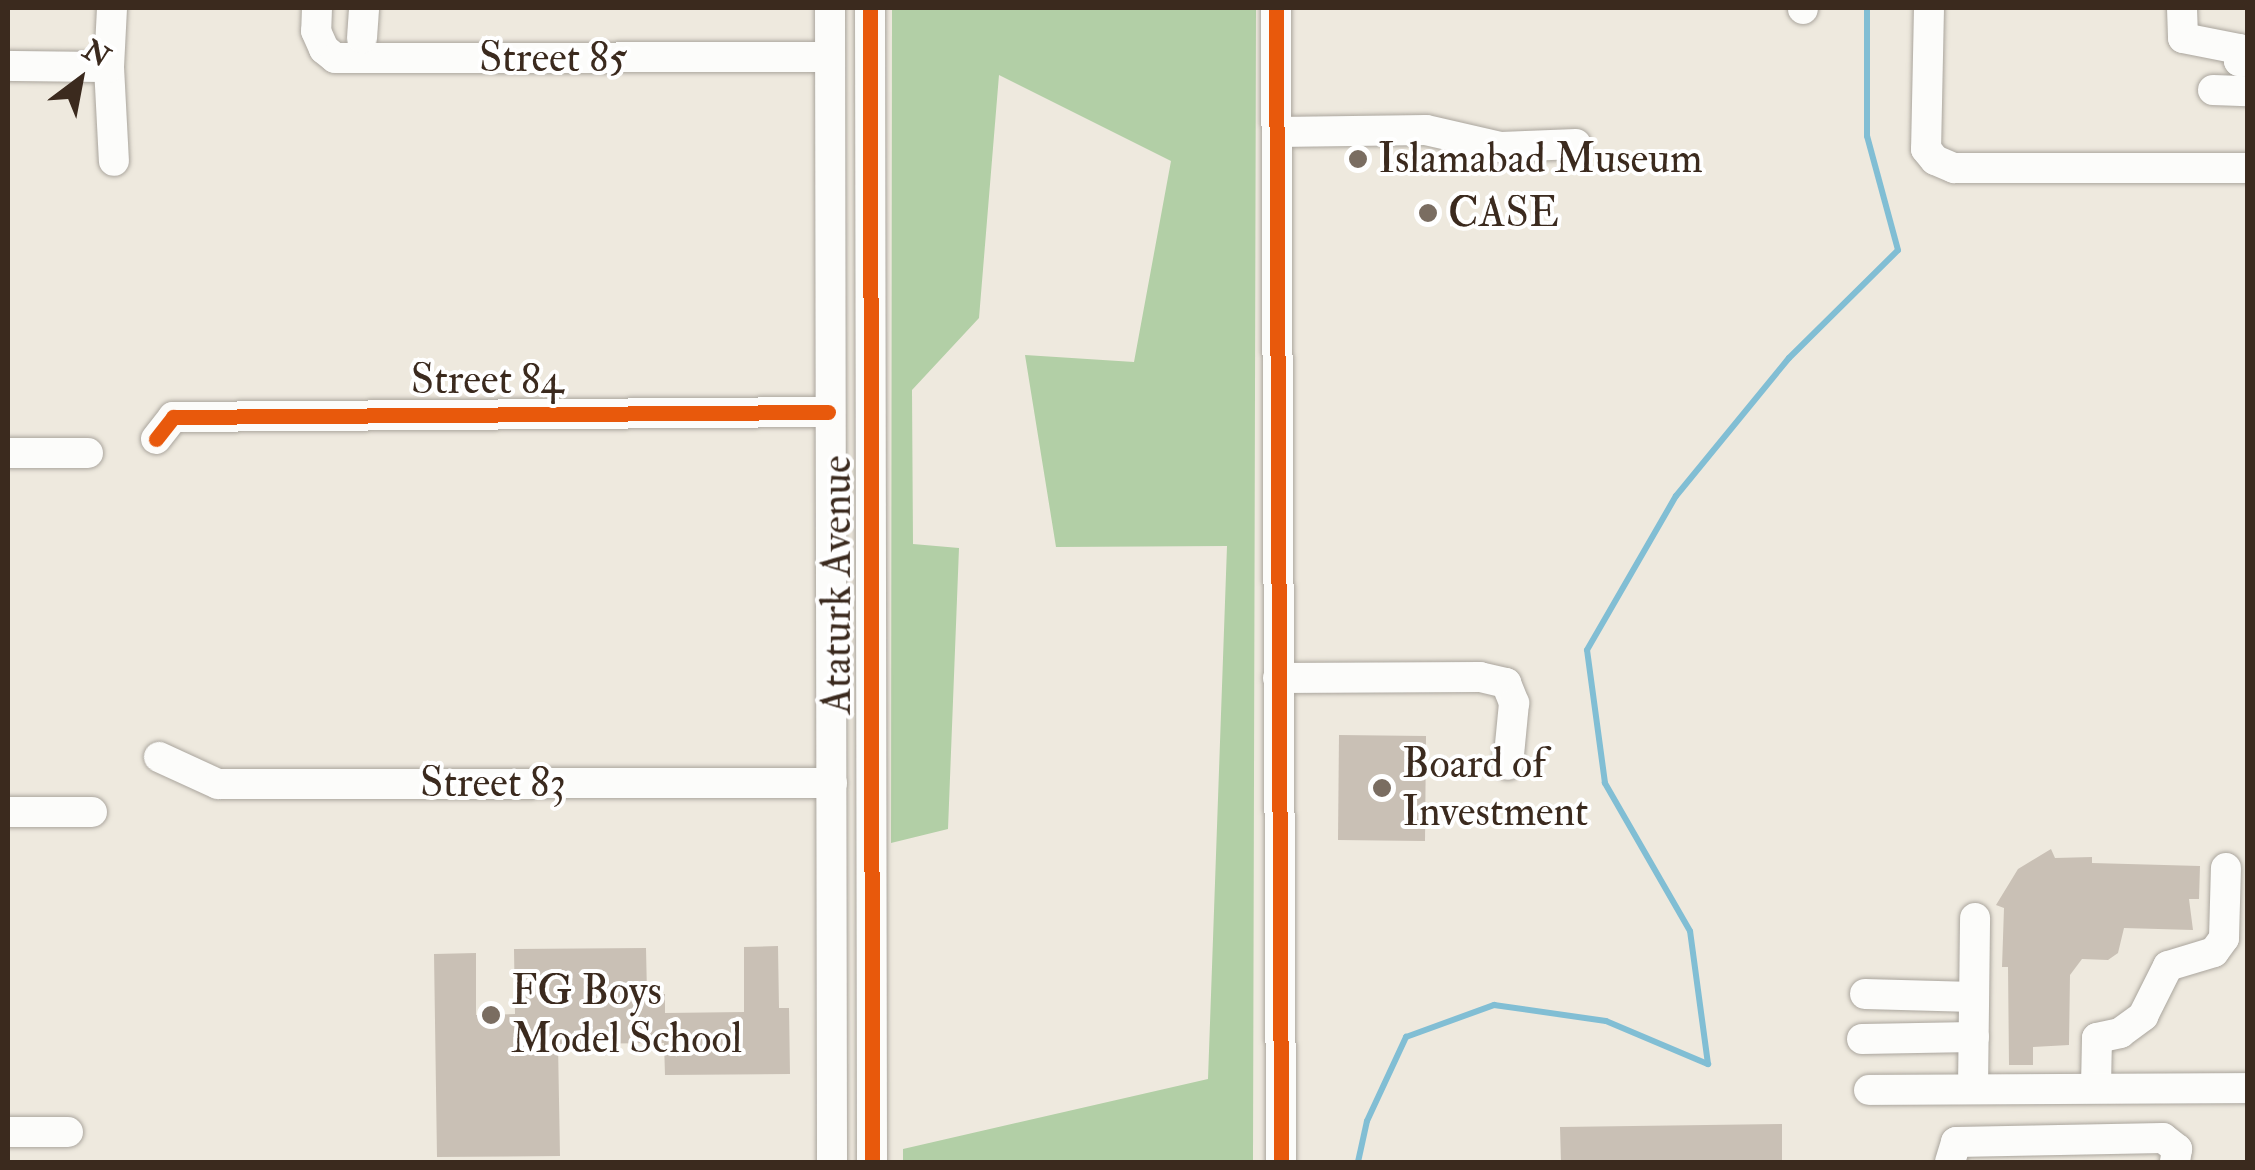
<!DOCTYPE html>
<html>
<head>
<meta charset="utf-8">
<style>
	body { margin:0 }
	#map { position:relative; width:2255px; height:1170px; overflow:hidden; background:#eee9de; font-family:"IM FELL Double Pica",serif }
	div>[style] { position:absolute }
	.forest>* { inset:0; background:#b2cfa6 }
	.stream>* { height:6px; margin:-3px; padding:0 3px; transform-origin:3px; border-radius:3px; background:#81bed4 }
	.building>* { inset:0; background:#c9c0b5 }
	.roads { filter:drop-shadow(0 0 2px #aaa59d) drop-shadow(0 0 2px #aaa59d) }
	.minor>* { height:30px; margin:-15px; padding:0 15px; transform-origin:15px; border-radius:15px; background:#fcfcfa }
	.cycleway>* { height:15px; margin:-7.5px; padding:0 7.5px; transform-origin:7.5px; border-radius:7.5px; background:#e8590c }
	.dots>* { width:28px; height:28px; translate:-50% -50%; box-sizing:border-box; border:5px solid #fff; border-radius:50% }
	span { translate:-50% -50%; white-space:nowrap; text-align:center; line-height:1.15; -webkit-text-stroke:8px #fff; paint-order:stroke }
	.street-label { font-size:42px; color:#3b2a1e }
	.poi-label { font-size:42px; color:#3b2a1e }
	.left { translate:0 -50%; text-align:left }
	.frame { position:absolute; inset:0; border:10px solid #3b2a1e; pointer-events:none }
	.north { position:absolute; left:30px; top:30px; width:100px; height:100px; -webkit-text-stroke:8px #fff; paint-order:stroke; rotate:32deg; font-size:28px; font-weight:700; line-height:40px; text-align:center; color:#3b2a1e }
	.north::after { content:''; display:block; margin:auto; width:35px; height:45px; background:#3b2a1e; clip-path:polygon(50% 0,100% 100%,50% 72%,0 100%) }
</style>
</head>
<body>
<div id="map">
	<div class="forest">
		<i style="clip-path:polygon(892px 8px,1256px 8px,1253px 1162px,903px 1162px,903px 1149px,1208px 1079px,1227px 546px,1056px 547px,1025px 355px,1134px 362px,1171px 161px,999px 75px,979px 318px,912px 390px,913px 544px,959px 548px,948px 829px,891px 843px)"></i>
	</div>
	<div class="stream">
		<i style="left:1358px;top:1162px;width:42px;rotate:-77.6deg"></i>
		<i style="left:1367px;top:1121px;width:93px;rotate:-65.1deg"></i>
		<i style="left:1406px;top:1037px;width:94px;rotate:-20deg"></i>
		<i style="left:1494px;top:1005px;width:113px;rotate:8.1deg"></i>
		<i style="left:1606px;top:1021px;width:111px;rotate:22.9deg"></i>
		<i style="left:1708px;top:1064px;width:134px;rotate:-97.7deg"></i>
		<i style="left:1690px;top:931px;width:171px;rotate:-119.9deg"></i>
		<i style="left:1605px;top:783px;width:134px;rotate:-97.7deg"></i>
		<i style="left:1587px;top:650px;width:178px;rotate:-60deg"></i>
		<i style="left:1676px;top:496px;width:178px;rotate:-50.7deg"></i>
		<i style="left:1789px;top:358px;width:153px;rotate:-44.7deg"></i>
		<i style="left:1898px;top:250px;width:118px;rotate:-105.2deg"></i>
		<i style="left:1867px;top:136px;width:128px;rotate:-90deg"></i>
	</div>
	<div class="building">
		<i style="clip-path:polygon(1339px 735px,1426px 736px,1425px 841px,1338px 840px)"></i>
		<i style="clip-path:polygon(2051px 849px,2055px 858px,2092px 857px,2092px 863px,2200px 866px,2199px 899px,2189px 899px,2193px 930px,2124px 928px,2118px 953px,2108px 960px,2082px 959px,2070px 975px,2069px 1045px,2033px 1047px,2033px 1065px,2009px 1065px,2008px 967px,2002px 967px,2004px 908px,1996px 905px,2018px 869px)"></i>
		<i style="clip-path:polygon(778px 946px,779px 1008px,789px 1008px,790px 1074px,665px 1075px,664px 1043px,558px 1044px,560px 1156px,437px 1157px,434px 954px,476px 953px,476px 1015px,515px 1014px,514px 949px,646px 948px,647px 994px,665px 994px,665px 1013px,744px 1012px,744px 947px)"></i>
		<i style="clip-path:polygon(1782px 1124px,1782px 1162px,1561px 1162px,1560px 1127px)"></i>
	</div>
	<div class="roads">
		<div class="minor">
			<i style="left:112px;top:8px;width:59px;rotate:92.9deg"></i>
			<i style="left:109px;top:67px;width:94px;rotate:87deg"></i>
			<i style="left:317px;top:8px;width:23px;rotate:92deg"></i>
			<i style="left:316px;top:31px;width:20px;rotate:66deg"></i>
			<i style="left:324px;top:49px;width:14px;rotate:39deg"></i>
			<i style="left:335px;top:58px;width:495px;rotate:-0.1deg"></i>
			<i style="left:830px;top:8px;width:1154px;rotate:89.9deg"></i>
			<i style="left:870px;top:8px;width:1154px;rotate:89.9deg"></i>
			<i style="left:1276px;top:8px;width:1154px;rotate:89.75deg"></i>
			<i style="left:1929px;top:8px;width:141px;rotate:91.2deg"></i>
			<i style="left:1926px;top:149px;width:14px;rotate:51deg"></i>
			<i style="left:1935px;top:160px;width:21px;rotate:23deg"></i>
			<i style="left:1954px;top:168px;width:294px"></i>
			<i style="left:2182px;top:8px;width:30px;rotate:88deg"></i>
			<i style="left:2183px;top:38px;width:57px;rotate:11.1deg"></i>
			<i style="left:2239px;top:49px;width:12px;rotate:90deg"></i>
			<i style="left:2239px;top:61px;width:9px;rotate:6deg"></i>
			<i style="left:1803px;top:9px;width:1px;rotate:-90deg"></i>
			<i style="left:362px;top:38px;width:30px;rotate:-86deg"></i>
			<i style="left:8px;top:66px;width:101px;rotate:0.6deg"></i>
			<i style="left:2213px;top:90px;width:35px;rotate:2deg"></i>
			<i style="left:1278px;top:132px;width:148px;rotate:-0.8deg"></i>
			<i style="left:1426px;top:130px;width:77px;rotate:12.8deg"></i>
			<i style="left:1501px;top:147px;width:75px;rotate:-2.3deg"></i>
			<i style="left:156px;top:439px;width:28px;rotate:-52deg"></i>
			<i style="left:173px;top:417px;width:655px;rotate:-0.44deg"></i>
			<i style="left:8px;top:453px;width:80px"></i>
			<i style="left:1278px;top:678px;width:202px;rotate:-0.3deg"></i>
			<i style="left:1480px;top:677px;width:27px;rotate:13deg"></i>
			<i style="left:1506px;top:683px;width:22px;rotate:68deg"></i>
			<i style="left:1514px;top:703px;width:62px;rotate:95.5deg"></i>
			<i style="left:159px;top:757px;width:65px;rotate:24.6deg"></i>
			<i style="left:218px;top:784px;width:614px;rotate:-0.09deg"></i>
			<i style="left:8px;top:812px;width:84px"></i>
			<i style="left:1865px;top:994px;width:109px;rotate:1.6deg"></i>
			<i style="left:1862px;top:1039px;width:112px;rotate:-1deg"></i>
			<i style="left:2096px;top:1086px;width:48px;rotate:-88.8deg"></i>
			<i style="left:2097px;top:1038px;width:24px;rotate:-12deg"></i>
			<i style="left:2120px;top:1033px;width:29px;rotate:-36deg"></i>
			<i style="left:2143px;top:1016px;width:56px;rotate:-63.4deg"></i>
			<i style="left:2168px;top:966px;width:48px;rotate:-16.9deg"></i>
			<i style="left:2214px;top:952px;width:17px;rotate:-54deg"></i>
			<i style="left:2224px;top:938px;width:70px;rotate:-88.4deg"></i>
			<i style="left:1973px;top:1088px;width:170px;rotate:-89.3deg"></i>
			<i style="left:1869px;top:1090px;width:379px;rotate:-0.3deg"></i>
			<i style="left:8px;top:1132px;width:60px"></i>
			<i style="left:1950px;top:1162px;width:21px;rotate:-73deg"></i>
			<i style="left:1956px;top:1142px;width:207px;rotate:-1.1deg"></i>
			<i style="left:2163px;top:1138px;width:18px;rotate:38deg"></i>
			<i style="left:2177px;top:1149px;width:13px;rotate:99deg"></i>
		</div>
	</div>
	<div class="cycleway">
		<i style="left:870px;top:8px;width:1154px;rotate:89.9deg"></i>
		<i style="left:1276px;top:8px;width:1154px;rotate:89.75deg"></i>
		<i style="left:156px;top:439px;width:28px;rotate:-52deg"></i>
		<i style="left:173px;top:417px;width:655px;rotate:-0.44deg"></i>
	</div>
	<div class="dots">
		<i style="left:1358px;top:159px;background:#7a6d61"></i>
		<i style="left:1428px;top:213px;background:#7a6d61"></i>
		<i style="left:1382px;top:788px;background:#7a6d61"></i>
		<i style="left:491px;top:1015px;background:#7a6d61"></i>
	</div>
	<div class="street-label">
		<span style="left:553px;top:58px">Street 85</span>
		<span style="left:487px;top:380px">Street 84</span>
		<span style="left:837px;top:585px;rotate:-90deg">Ataturk Avenue</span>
		<span style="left:493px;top:783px">Street 83</span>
	</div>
	<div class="poi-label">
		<span class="left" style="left:1378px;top:159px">Islamabad Museum</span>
		<span class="left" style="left:1448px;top:213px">CASE</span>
		<span class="left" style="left:1402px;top:788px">Board of<br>Investment</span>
		<span class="left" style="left:511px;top:1015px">FG Boys<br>Model School</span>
	</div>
	<div class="frame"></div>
	<div class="north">N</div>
</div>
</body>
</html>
